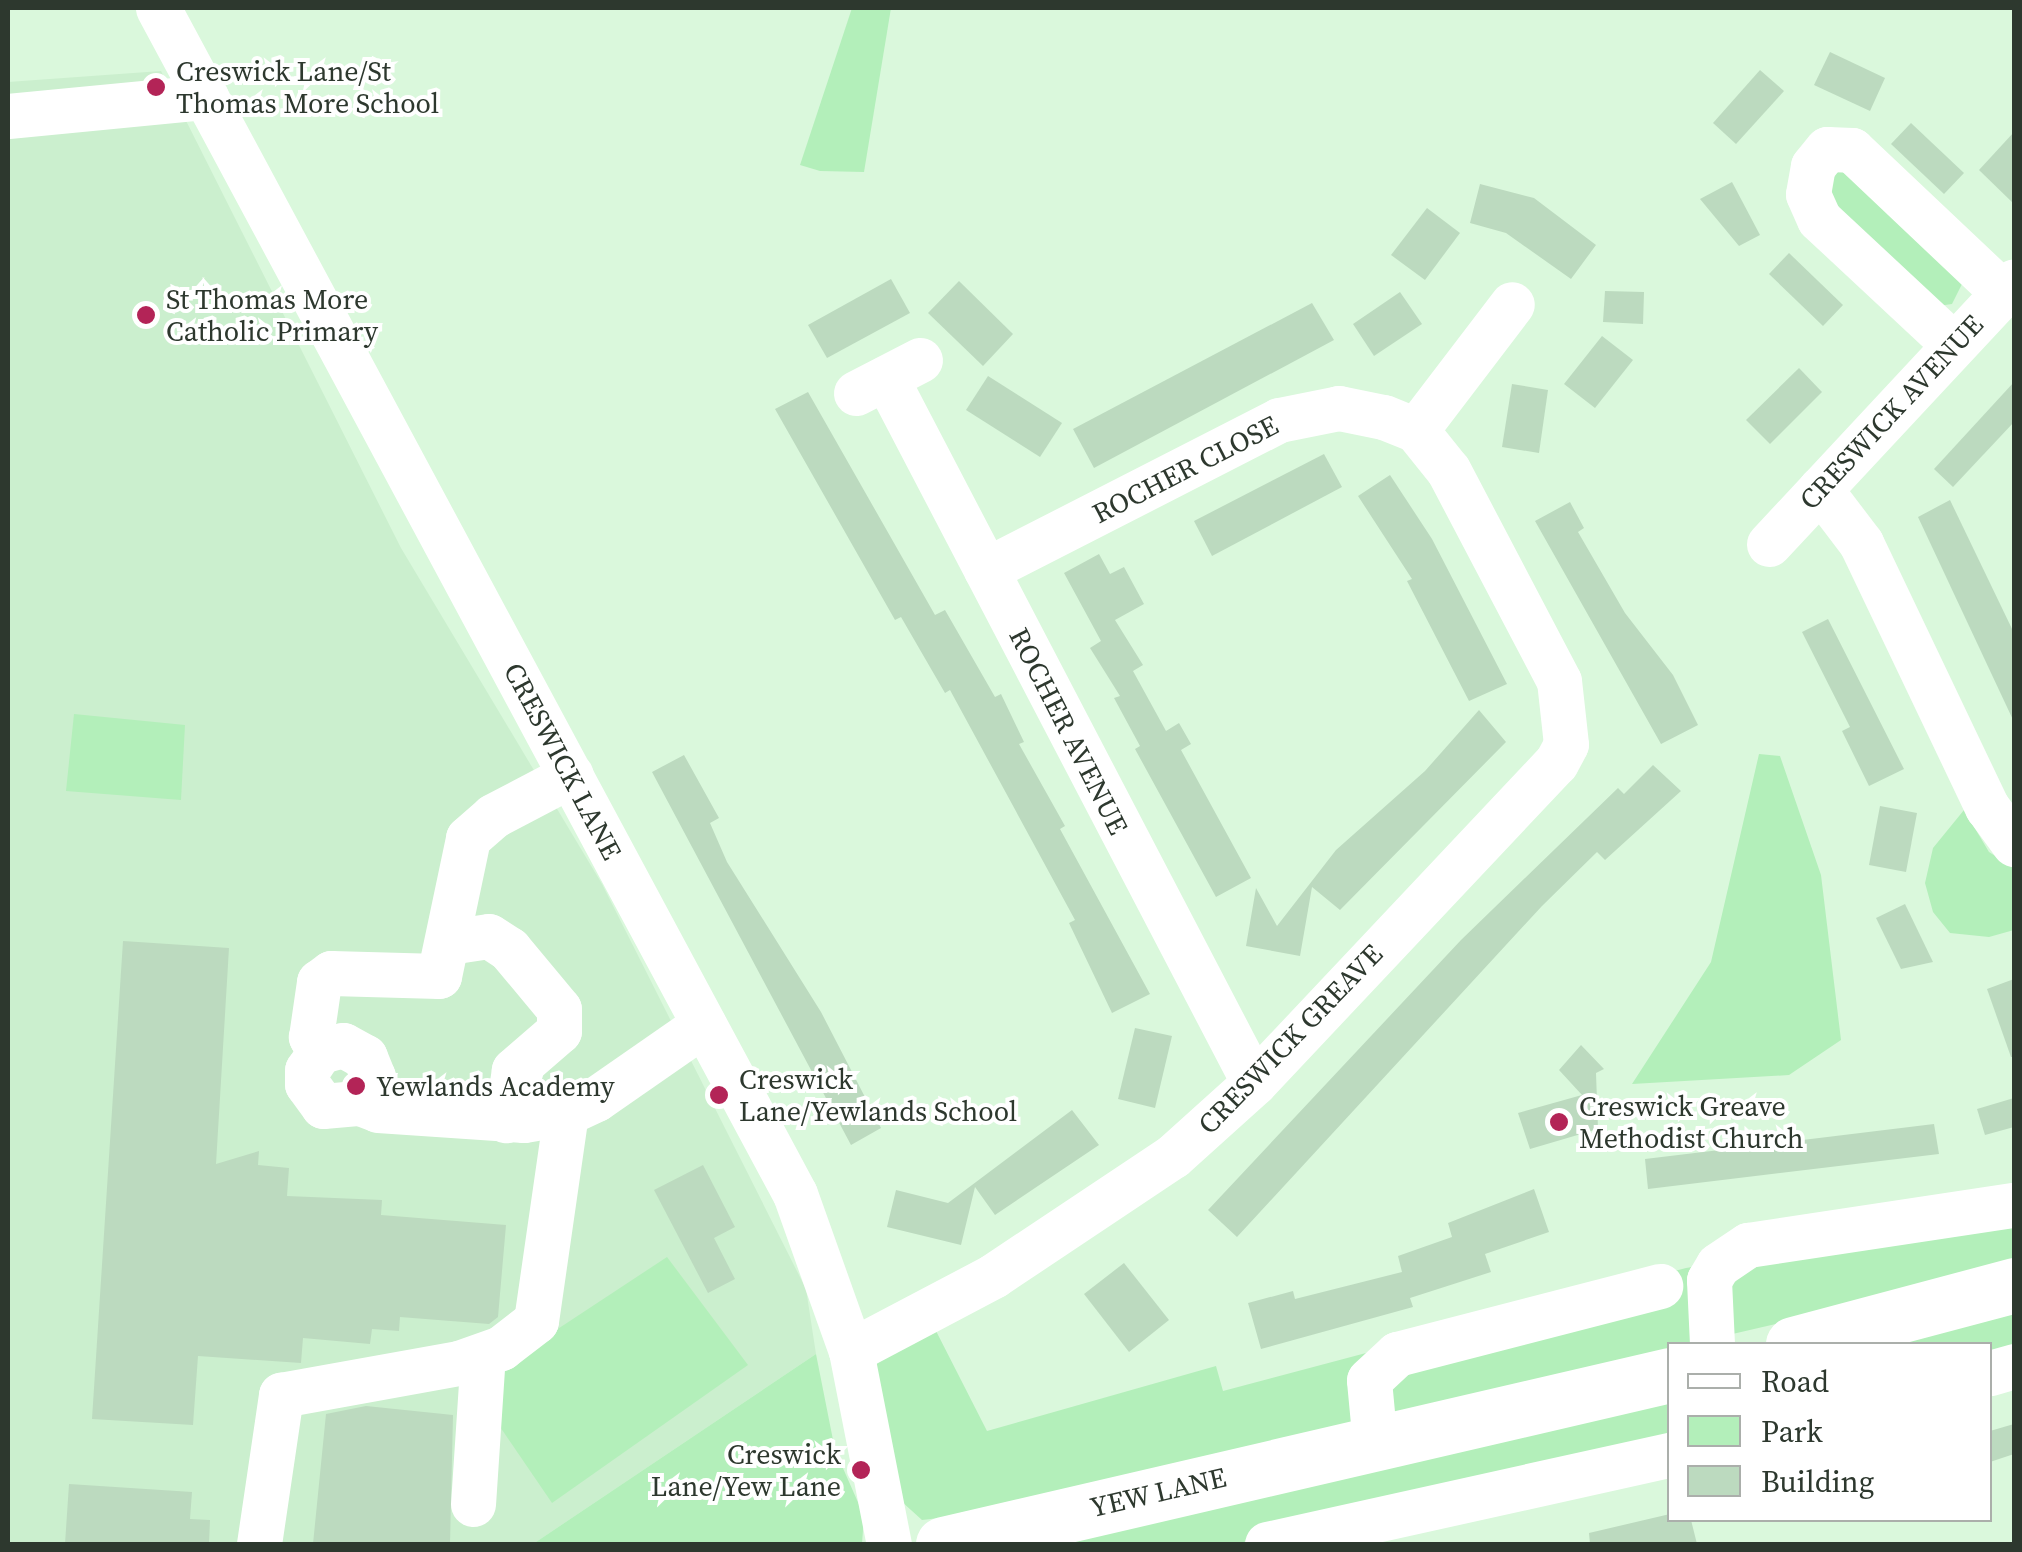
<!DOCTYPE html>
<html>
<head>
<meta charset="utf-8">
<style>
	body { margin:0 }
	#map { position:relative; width:2022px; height:1552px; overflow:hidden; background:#daf8dc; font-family:"Source Serif 4",serif }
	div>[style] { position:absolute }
	.built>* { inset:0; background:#cbefce }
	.green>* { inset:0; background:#b3efba }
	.building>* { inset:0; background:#bcdabf }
	.minor>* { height:45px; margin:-22.5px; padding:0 22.5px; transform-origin:22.5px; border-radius:22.5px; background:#fff }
	.major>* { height:55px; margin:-27.5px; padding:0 27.5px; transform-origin:27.5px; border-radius:27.5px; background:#fff }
	.dots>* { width:28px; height:28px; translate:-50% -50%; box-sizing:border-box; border:5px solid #fff; border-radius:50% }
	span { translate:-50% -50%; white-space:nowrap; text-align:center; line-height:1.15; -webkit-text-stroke:8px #fff; paint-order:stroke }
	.poi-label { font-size:28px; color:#2d382e }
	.left { translate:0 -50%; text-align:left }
	.right { translate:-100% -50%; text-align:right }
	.street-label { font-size:28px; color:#2d382e }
	.frame { position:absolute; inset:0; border:10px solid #2d382e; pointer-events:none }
	.legend { position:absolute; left:1667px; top:1342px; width:325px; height:180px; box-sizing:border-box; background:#fff; border:2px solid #abafab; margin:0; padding:12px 18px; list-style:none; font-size:30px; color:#2d382e }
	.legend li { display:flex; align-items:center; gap:20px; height:50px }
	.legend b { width:50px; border:2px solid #abafab }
</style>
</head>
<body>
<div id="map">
	<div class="built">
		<i style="clip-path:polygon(161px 71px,401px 548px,602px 884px,806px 1289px,816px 1354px,533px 1544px,8px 1544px,8px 82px)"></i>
	</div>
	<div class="green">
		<i style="clip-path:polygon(852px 8px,891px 8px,864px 172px,820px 171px,800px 165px)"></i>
		<i style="clip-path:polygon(1841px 170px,1963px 282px,1952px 304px,1938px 306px,1816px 200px,1820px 176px)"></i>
		<i style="clip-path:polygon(74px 714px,185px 725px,181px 800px,66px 791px)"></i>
		<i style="clip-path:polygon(1759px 754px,1780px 756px,1821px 875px,1841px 1040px,1789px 1075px,1632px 1084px,1711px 962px)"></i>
		<i style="clip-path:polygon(1964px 810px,1989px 852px,2014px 868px,2014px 930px,1989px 937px,1950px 933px,1933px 912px,1925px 883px,1933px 848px)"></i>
		<i style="clip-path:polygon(2014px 1216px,2014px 1262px,1905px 1294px,939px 1518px,922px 1520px,901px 1501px,874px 1379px,877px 1362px,934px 1327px,987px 1431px,1216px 1366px,1223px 1391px,1686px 1268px)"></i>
		<i style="clip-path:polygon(667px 1257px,748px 1365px,552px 1503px,492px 1415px,500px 1367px)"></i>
		<i style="clip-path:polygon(2014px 1311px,2014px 1348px,1990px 1355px,1990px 1344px,1884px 1344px)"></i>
		<i style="clip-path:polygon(816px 1354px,835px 1450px,864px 1516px,862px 1544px,533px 1544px)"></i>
		<i style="clip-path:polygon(1669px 1400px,1669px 1440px,1235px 1544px,1035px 1544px)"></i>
	</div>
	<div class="building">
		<i style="clip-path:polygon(1830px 52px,1885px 78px,1870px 111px,1814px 85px)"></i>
		<i style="clip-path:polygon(1760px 70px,1784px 91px,1736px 144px,1713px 123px)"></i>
		<i style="clip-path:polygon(1911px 123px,1964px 173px,1944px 194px,1891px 144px)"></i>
		<i style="clip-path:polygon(2014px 132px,2014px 204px,1979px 170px)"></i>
		<i style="clip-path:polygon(1732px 182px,1760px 235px,1739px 246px,1700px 199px)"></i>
		<i style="clip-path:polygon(1480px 184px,1534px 198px,1596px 245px,1571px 279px,1506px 233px,1470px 223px)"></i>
		<i style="clip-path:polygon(1427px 208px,1460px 233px,1425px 280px,1391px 255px)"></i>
		<i style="clip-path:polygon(1789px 253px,1843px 305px,1823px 326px,1769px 274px)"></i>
		<i style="clip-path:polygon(891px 279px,910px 313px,827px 358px,808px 325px)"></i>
		<i style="clip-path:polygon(959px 281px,1013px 334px,983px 366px,928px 313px)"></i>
		<i style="clip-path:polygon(1605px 291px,1644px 292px,1643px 324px,1603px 322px)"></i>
		<i style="clip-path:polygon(1400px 292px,1422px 324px,1374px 356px,1353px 324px)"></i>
		<i style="clip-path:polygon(1312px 303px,1334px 340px,1094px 468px,1073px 429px)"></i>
		<i style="clip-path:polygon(1602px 336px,1633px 360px,1595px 408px,1564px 384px)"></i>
		<i style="clip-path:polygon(1799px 368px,1822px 392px,1770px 444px,1746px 420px)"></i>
		<i style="clip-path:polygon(988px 376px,1062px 423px,1040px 457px,966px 410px)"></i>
		<i style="clip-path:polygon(2014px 382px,2014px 422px,1953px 487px,1934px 469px)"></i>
		<i style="clip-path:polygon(1512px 384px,1548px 390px,1539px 453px,1502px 447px)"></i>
		<i style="clip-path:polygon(808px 392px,935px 615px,945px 610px,995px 697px,1001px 694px,1024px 742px,1019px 744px,1065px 826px,1060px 829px,1150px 994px,1112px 1013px,1069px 923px,1075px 920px,950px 690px,945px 693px,901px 617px,895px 620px,775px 409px)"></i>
		<i style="clip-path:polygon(1324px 454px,1342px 487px,1212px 556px,1194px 521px)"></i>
		<i style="clip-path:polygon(1390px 475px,1432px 539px,1507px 684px,1469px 701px,1407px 581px,1412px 579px,1358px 496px)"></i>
		<i style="clip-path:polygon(1950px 500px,2014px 633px,2014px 722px,1918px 517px)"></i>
		<i style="clip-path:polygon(1570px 502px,1584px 528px,1578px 532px,1625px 613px,1673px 675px,1698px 725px,1661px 744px,1535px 521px)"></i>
		<i style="clip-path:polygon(1099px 554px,1110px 574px,1124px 567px,1144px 604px,1115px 620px,1143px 665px,1133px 671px,1166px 731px,1179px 723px,1191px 744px,1181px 750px,1251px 878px,1216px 897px,1135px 749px,1140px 746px,1114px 698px,1120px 696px,1090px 648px,1101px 641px,1064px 573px)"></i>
		<i style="clip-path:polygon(1828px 619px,1904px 769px,1869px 786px,1842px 731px,1850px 727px,1802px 632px)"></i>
		<i style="clip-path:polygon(1479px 710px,1506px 742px,1340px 910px,1312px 887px,1300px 956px,1246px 946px,1256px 888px,1277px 926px,1336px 850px,1425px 771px)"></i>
		<i style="clip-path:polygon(684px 755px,719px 818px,710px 823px,727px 862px,821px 1012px,881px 1128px,851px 1145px,652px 772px)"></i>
		<i style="clip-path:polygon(1653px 765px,1681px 791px,1605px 860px,1597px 852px,1542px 906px,1237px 1237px,1208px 1210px,1461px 940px,1618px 788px,1624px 794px)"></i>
		<i style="clip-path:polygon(1880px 806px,1917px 813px,1906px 872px,1869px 865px)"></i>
		<i style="clip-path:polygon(1905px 904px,1933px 962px,1901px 969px,1876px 918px)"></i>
		<i style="clip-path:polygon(123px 941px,229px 948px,216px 1164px,259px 1151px,258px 1165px,289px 1168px,287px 1196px,382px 1200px,381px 1215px,506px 1225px,498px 1317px,489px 1324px,400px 1317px,399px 1331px,372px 1329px,370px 1344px,303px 1338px,301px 1363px,198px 1356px,193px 1425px,92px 1419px)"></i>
		<i style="clip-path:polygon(2014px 979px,2014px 1057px,2011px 1057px,1987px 989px)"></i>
		<i style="clip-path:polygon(1135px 1028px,1172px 1036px,1155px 1108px,1118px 1099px)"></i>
		<i style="clip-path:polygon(1581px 1045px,1604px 1069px,1596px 1073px,1598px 1129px,1530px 1149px,1518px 1113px,1582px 1095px,1559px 1070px)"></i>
		<i style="clip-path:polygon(2014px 1098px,2014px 1127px,1985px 1135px,1977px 1109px)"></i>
		<i style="clip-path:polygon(1072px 1110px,1099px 1145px,995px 1215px,975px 1187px,961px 1245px,887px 1227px,896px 1190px,948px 1203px)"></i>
		<i style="clip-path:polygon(1934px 1124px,1939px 1154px,1648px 1189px,1645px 1159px)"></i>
		<i style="clip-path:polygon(703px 1165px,735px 1227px,714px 1238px,735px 1279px,708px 1293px,654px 1190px)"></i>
		<i style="clip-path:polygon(1534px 1189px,1549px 1232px,1485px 1254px,1491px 1272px,1410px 1298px,1413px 1307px,1261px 1349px,1248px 1303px,1293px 1291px,1295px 1299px,1402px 1272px,1398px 1256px,1452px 1237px,1448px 1223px)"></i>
		<i style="clip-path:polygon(1124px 1263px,1169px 1320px,1129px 1352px,1084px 1294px)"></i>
		<i style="clip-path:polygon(366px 1406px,453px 1415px,450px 1544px,313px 1544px,326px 1414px)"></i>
		<i style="clip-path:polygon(2014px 1424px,2014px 1454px,1990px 1462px,1990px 1431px)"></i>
		<i style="clip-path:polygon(69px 1484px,192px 1492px,190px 1519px,210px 1520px,209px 1544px,65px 1544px)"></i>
		<i style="clip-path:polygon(1670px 1514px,1670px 1520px,1691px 1520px,1697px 1544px,1590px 1544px,1589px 1533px)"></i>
	</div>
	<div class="minor">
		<i style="left:158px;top:8px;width:1346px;rotate:61.76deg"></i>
		<i style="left:795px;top:1194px;width:167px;rotate:70.4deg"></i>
		<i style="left:851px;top:1351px;width:197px;rotate:78.9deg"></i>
		<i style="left:8px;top:116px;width:199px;rotate:-5.5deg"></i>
		<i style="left:1953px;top:344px;width:183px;rotate:-137deg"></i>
		<i style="left:1819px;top:219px;width:27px;rotate:-114deg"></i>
		<i style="left:1808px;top:194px;width:28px;rotate:-80deg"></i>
		<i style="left:1813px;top:166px;width:22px;rotate:-51deg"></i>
		<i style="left:1827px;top:149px;width:25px;rotate:2deg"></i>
		<i style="left:1852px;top:150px;width:208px;rotate:43.4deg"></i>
		<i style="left:886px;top:378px;width:795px;rotate:62.44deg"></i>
		<i style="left:856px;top:393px;width:72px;rotate:-27.3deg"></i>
		<i style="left:1416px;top:430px;width:158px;rotate:-52.7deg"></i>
		<i style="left:1820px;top:489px;width:68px;rotate:52.8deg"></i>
		<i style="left:1861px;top:543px;width:293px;rotate:64.5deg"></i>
		<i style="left:1987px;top:807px;width:46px;rotate:53.9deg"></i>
		<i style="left:1769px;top:544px;width:359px;rotate:-47deg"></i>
		<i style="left:449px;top:942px;width:40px;rotate:-8.5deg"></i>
		<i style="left:489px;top:936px;width:24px;rotate:33deg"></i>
		<i style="left:509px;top:949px;width:78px;rotate:50.2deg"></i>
		<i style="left:559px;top:1009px;width:22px;rotate:90deg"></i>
		<i style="left:559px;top:1031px;width:60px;rotate:139.1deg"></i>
		<i style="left:514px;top:1070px;width:51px;rotate:99.1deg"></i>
		<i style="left:320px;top:1051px;width:17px;rotate:-123deg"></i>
		<i style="left:311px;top:1037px;width:56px;rotate:-81.7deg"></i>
		<i style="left:319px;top:982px;width:15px;rotate:-37deg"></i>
		<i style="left:331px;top:973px;width:108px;rotate:1.6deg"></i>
		<i style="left:439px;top:976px;width:141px;rotate:-78.1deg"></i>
		<i style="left:468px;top:838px;width:33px;rotate:-41deg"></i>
		<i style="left:493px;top:816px;width:88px;rotate:-27.7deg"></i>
		<i style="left:360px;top:1103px;width:29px;rotate:-63deg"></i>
		<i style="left:373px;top:1077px;width:22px;rotate:-112deg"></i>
		<i style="left:365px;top:1057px;width:25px;rotate:-151deg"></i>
		<i style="left:343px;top:1045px;width:24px;rotate:165deg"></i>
		<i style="left:320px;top:1051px;width:23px;rotate:124deg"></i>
		<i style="left:307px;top:1070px;width:14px;rotate:90deg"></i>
		<i style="left:307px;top:1084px;width:27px;rotate:54deg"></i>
		<i style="left:323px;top:1106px;width:37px;rotate:-5deg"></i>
		<i style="left:360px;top:1103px;width:19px;rotate:21deg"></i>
		<i style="left:378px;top:1110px;width:146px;rotate:3.9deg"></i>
		<i style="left:524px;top:1120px;width:43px;rotate:-9.5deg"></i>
		<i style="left:566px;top:1113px;width:33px;rotate:-25deg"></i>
		<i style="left:596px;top:1099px;width:131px;rotate:-34.8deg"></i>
		<i style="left:1712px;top:1344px;width:64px;rotate:-92.7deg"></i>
		<i style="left:1709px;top:1280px;width:17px;rotate:-59deg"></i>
		<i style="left:1718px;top:1265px;width:36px;rotate:-34deg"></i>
		<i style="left:1748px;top:1245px;width:269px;rotate:-8.6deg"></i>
		<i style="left:851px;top:1351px;width:161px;rotate:-27.8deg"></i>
		<i style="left:993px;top:1276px;width:216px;rotate:-33.7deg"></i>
		<i style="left:1173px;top:1156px;width:109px;rotate:-42deg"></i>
		<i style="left:1254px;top:1083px;width:440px;rotate:-46.7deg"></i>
		<i style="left:1556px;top:763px;width:21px;rotate:-62deg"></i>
		<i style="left:1566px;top:744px;width:63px;rotate:-96.3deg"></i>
		<i style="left:1559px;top:681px;width:238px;rotate:-117.7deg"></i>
		<i style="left:1448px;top:470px;width:51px;rotate:-128.7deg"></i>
		<i style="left:1416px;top:430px;width:35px;rotate:-158deg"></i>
		<i style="left:1383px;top:417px;width:45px;rotate:-168.4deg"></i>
		<i style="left:1339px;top:408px;width:61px;rotate:168.7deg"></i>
		<i style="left:1279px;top:420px;width:329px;rotate:152.9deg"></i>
		<i style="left:1990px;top:1373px;width:25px;rotate:-16deg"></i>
		<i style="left:1375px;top:1444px;width:64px;rotate:-95.4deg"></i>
		<i style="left:1369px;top:1380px;width:38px;rotate:-43deg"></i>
		<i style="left:1397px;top:1354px;width:272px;rotate:-14.5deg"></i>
		<i style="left:473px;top:1504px;width:149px;rotate:-86.2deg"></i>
		<i style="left:259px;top:1544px;width:151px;rotate:-81.6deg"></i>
		<i style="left:281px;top:1395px;width:181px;rotate:-10.2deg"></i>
		<i style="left:459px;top:1363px;width:45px;rotate:-19.7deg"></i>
		<i style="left:501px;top:1348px;width:44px;rotate:-37.6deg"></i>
		<i style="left:536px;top:1321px;width:210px;rotate:-81.8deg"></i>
		<i style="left:1267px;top:1544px;width:413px;rotate:-12.5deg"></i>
	</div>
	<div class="major">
		<i style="left:1793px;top:1344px;width:229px;rotate:-14.9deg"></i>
		<i style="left:943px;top:1544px;width:746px;rotate:-13.09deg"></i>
	</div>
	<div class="dots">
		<i style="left:156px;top:87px;background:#b32457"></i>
		<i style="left:146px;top:315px;background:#b32457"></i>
		<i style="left:356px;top:1086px;background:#b32457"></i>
		<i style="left:719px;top:1095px;background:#b32457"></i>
		<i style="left:1559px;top:1122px;background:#b32457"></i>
		<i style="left:861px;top:1470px;background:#b32457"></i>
	</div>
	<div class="poi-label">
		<span class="left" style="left:176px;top:87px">Creswick Lane/St<br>Thomas More School</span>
		<span class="left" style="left:166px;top:315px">St Thomas More<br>Catholic Primary</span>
		<span class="left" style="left:739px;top:1095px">Creswick<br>Lane/Yewlands School</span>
		<span class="left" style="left:376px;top:1086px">Yewlands Academy</span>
		<span class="left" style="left:1579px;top:1122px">Creswick Greave<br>Methodist Church</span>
		<span class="right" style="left:841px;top:1470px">Creswick<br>Lane/Yew Lane</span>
	</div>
	<div class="street-label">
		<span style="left:1891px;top:412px;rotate:-47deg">CRESWICK AVENUE</span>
		<span style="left:1185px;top:469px;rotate:-27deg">ROCHER CLOSE</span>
		<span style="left:1069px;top:731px;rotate:63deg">ROCHER AVENUE</span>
		<span style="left:563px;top:761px;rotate:62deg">CRESWICK LANE</span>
		<span style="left:1290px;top:1039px;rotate:-46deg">CRESWICK GREAVE</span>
		<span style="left:1158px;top:1492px;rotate:-13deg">YEW LANE</span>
	</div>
	<div class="frame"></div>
	<ul class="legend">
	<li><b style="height:12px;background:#fff"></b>Road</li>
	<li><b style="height:28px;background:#b3efba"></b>Park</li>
	<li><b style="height:28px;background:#bcdabf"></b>Building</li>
	</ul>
</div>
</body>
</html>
